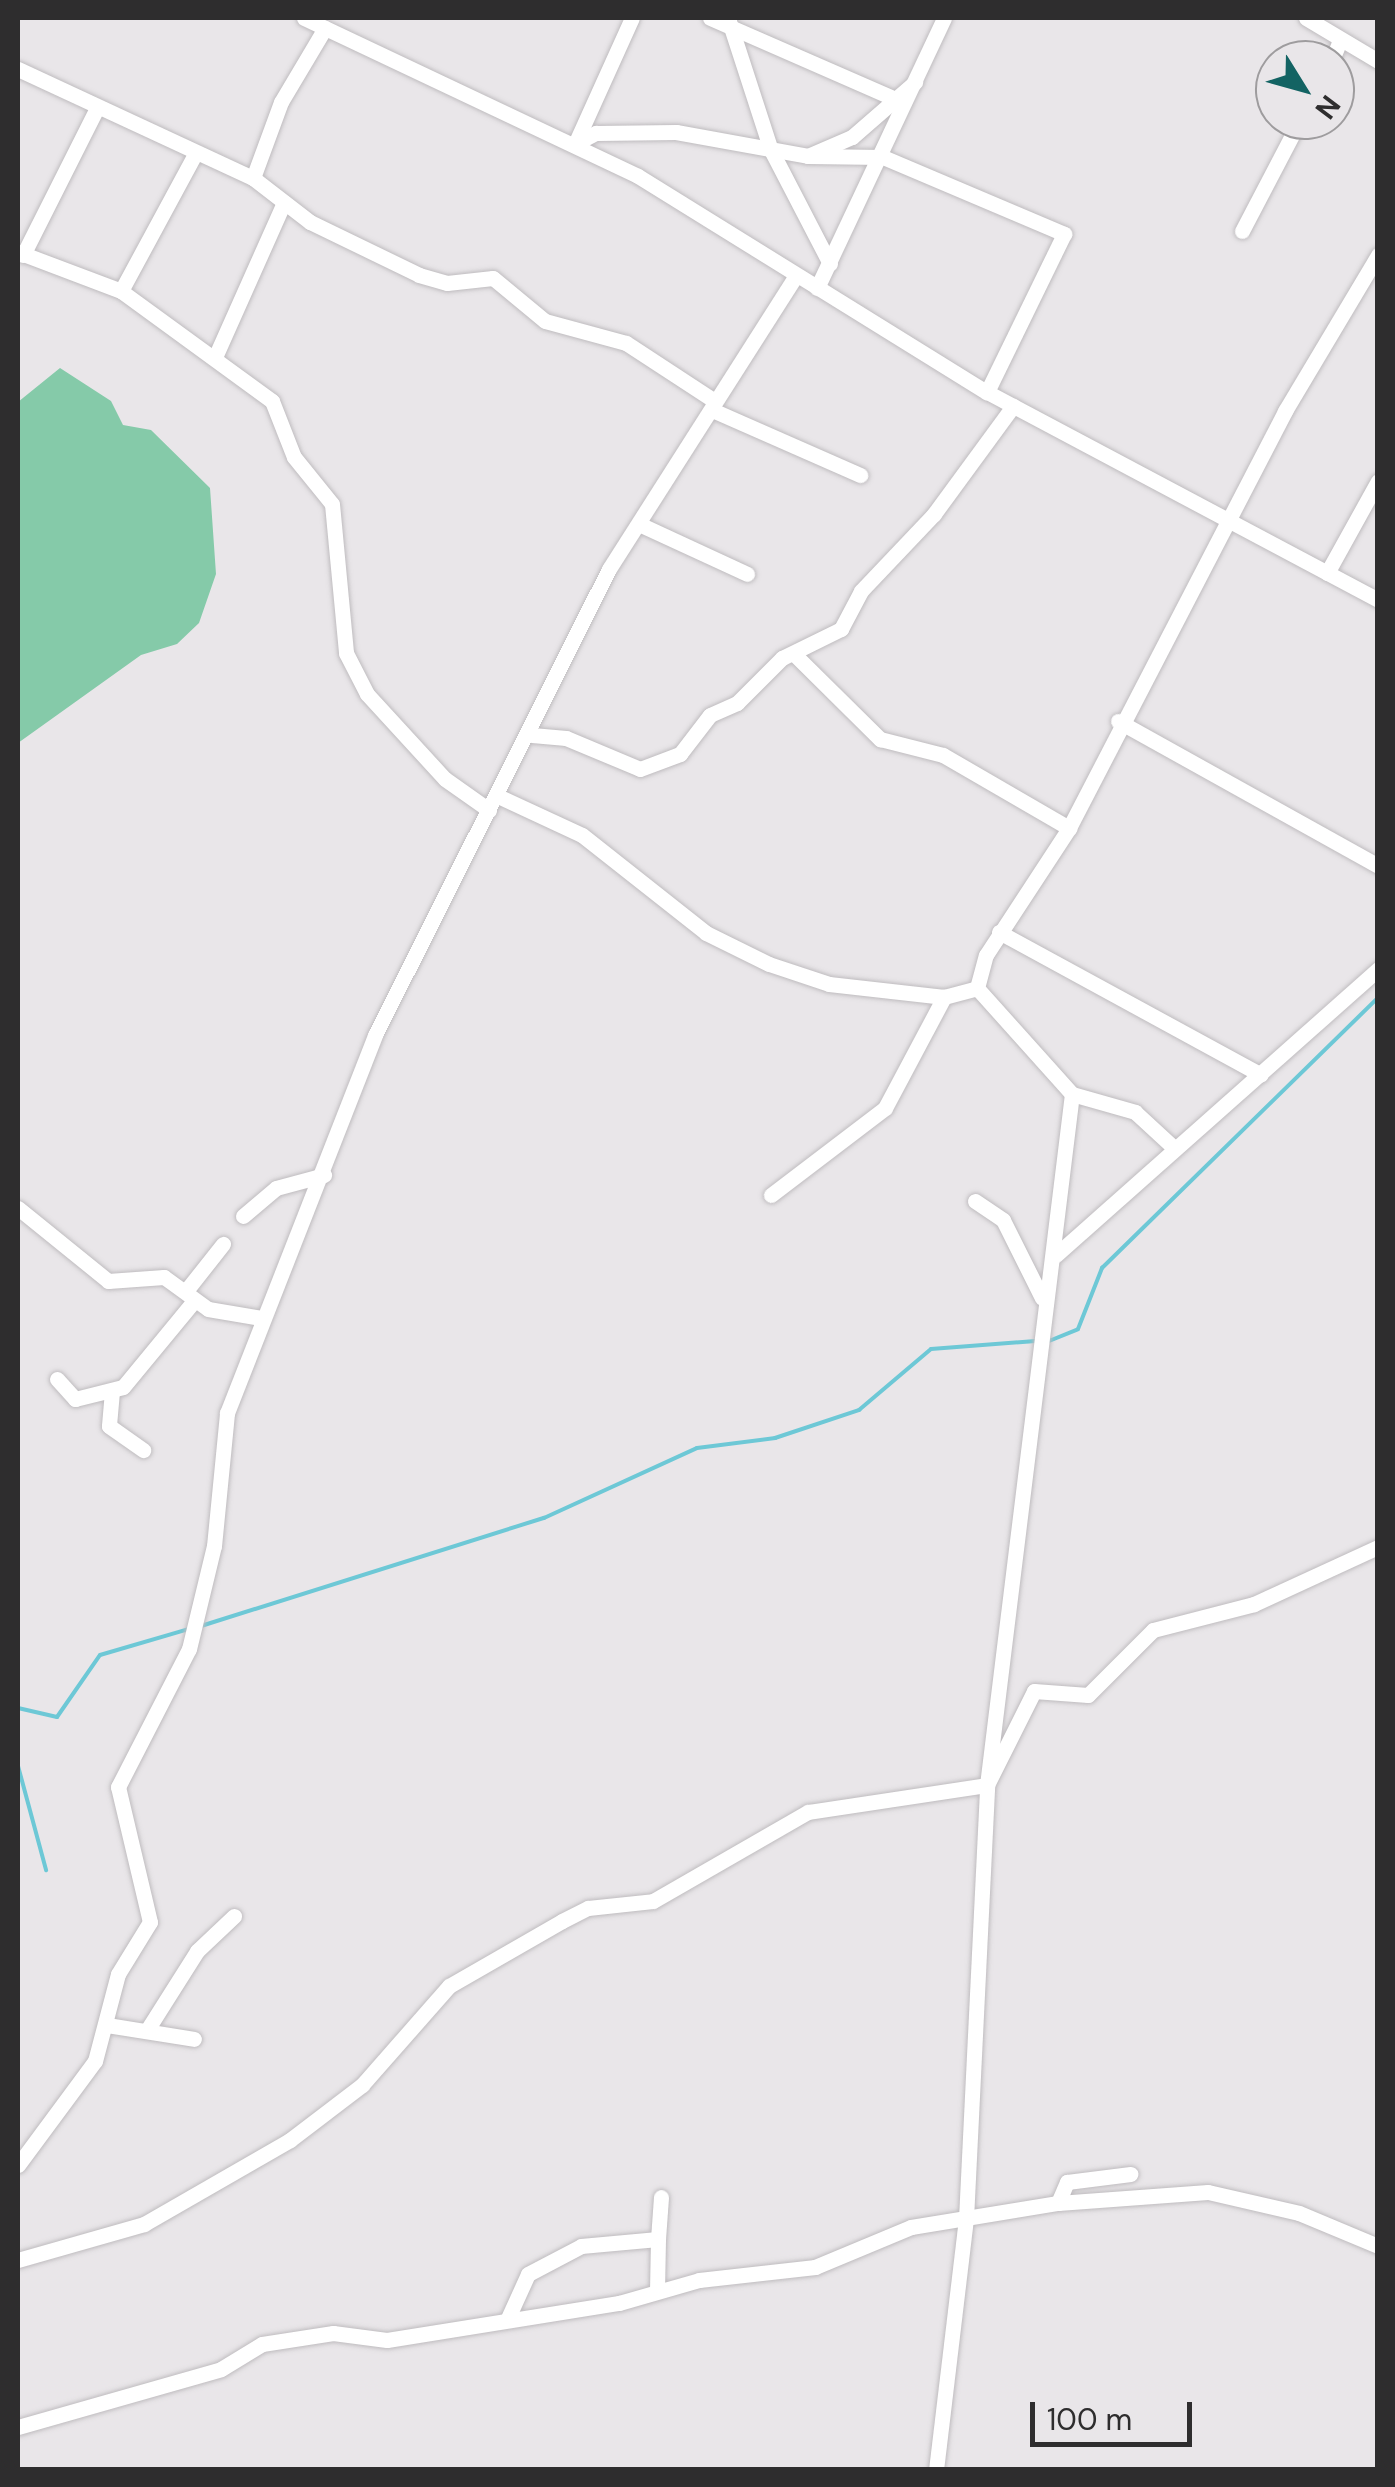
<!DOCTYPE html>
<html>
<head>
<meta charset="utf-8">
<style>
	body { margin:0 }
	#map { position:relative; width:1395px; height:2487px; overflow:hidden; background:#e9e6e9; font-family:"DM Sans",sans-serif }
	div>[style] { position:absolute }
	.green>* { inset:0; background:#85caa9 }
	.stream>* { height:4px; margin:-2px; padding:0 2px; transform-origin:2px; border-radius:2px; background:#6dc8d6 }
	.roads { filter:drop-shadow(0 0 2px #bfbcbf) drop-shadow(0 0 2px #bfbcbf) }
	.minor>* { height:15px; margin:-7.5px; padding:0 7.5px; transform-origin:7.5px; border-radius:7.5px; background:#fff }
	span { translate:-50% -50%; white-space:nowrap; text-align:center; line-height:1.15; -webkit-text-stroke:8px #e9e6e9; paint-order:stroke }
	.frame { position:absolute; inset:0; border:20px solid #2e2d2e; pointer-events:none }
	.north { position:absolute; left:1255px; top:40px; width:100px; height:100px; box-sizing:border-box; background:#e9e6e9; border:2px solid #9e9c9e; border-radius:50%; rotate:127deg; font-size:28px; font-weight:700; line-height:40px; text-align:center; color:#2e2d2e }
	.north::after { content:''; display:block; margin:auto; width:35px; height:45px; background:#136363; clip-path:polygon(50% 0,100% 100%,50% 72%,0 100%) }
	.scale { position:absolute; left:1030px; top:2402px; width:162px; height:45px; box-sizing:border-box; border:5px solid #2e2d2e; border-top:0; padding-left:12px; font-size:30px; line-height:35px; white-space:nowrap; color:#2e2d2e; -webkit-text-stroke:8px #e9e6e9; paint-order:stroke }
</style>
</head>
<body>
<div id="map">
	<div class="green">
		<i style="clip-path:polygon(60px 368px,111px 401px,123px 425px,151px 430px,210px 488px,216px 574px,199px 623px,177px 644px,141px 655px,18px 743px,18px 402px)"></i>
	</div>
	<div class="stream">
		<i style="left:1049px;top:1341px;width:31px;rotate:-22deg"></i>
		<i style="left:1078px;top:1329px;width:66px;rotate:-68.5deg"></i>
		<i style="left:1102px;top:1268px;width:386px;rotate:-44.4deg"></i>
		<i style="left:201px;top:1626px;width:360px;rotate:-17.5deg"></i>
		<i style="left:544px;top:1518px;width:168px;rotate:-24.6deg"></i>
		<i style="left:697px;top:1448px;width:79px;rotate:-7.3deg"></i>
		<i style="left:775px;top:1438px;width:89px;rotate:-18.4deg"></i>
		<i style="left:859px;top:1410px;width:94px;rotate:-40.3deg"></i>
		<i style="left:931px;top:1349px;width:105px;rotate:-4.4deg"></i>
		<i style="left:18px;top:1708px;width:40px;rotate:13deg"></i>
		<i style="left:57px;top:1717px;width:75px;rotate:-55.3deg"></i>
		<i style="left:100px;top:1655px;width:93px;rotate:-16.3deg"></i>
		<i style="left:18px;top:1766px;width:108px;rotate:74.9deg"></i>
	</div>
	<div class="roads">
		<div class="minor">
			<i style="left:304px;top:18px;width:369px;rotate:25.3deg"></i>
			<i style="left:638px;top:176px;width:410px;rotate:31.8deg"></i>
			<i style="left:987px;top:392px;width:443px;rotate:28deg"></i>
			<i style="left:710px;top:18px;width:197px;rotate:23.6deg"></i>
			<i style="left:728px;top:18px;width:139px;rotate:72deg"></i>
			<i style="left:771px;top:150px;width:128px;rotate:62.6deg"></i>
			<i style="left:1306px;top:18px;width:84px;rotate:30.8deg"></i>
			<i style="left:1332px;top:60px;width:22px;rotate:-68deg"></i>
			<i style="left:18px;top:69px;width:259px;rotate:24.9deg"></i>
			<i style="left:253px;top:178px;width:72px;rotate:37.7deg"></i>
			<i style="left:310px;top:222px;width:121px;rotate:25.9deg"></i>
			<i style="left:419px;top:275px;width:29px;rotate:16deg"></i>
			<i style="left:447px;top:283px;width:46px;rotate:-6.2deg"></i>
			<i style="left:493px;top:278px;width:67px;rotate:39.6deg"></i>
			<i style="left:545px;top:321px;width:84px;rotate:15.2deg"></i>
			<i style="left:626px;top:343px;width:104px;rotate:33.2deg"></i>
			<i style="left:575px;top:144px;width:24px;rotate:-28deg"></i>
			<i style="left:596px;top:133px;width:80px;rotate:-0.7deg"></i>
			<i style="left:676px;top:132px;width:134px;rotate:10.3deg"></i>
			<i style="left:808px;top:156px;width:48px;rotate:-23.4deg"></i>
			<i style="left:852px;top:137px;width:84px;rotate:-41.1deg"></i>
			<i style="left:575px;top:144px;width:138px;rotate:-65.7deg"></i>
			<i style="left:808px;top:156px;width:75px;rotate:0.8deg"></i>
			<i style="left:883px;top:157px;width:197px;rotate:23deg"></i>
			<i style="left:1064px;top:234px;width:176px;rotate:116deg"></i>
			<i style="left:253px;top:178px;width:81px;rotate:-69.8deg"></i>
			<i style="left:281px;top:102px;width:86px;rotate:-59.3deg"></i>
			<i style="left:1242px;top:231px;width:125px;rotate:-62.4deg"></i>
			<i style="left:18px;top:252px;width:110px;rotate:20.7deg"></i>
			<i style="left:121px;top:291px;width:187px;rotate:36.1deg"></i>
			<i style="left:272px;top:401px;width:60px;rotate:68.6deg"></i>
			<i style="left:294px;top:457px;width:60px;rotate:51deg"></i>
			<i style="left:332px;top:504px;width:150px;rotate:84.6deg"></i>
			<i style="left:346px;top:653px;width:46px;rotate:62.9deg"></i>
			<i style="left:367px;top:694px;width:115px;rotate:47.5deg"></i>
			<i style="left:445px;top:779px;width:54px;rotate:35.2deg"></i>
			<i style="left:23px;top:255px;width:165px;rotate:-63.3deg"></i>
			<i style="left:817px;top:288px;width:298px;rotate:-64.8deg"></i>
			<i style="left:121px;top:291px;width:156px;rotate:-61.6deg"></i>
			<i style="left:216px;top:355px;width:167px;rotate:-66deg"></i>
			<i style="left:712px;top:410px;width:162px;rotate:23.7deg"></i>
			<i style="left:639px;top:524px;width:119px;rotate:24.8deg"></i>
			<i style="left:1327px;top:573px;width:105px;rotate:-61deg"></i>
			<i style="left:795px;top:655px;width:120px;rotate:44.7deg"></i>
			<i style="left:880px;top:739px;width:65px;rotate:14.3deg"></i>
			<i style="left:943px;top:755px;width:146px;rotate:30.1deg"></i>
			<i style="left:1118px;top:721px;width:298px;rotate:29.1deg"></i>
			<i style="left:532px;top:735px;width:34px;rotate:5deg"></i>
			<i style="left:566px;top:738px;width:80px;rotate:22.7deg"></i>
			<i style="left:640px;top:769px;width:43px;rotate:-20.6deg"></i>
			<i style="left:680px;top:754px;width:49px;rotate:-52.4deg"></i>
			<i style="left:710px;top:715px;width:30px;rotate:-24deg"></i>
			<i style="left:737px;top:703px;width:64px;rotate:-45deg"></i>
			<i style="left:782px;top:658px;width:66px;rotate:-26.2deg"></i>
			<i style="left:841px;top:629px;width:43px;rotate:-62.2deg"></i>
			<i style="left:861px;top:591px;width:106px;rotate:-46.5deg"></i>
			<i style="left:934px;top:514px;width:134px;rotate:-53.8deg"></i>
			<i style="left:500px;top:797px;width:90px;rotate:24.9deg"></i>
			<i style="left:582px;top:835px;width:158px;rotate:38.3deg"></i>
			<i style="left:706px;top:933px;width:70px;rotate:26.2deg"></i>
			<i style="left:769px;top:964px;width:63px;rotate:18.4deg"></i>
			<i style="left:829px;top:984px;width:116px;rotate:6.4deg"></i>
			<i style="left:944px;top:997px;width:34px;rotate:-15deg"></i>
			<i style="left:999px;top:932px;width:298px;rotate:28.6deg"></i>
			<i style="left:1072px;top:1094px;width:66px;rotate:15.9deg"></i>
			<i style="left:1135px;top:1112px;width:52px;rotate:42.6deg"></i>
			<i style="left:771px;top:1195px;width:143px;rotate:-37.3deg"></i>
			<i style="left:885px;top:1108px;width:126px;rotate:-62deg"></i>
			<i style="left:975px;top:1201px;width:34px;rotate:34deg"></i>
			<i style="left:1003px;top:1220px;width:87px;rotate:63.4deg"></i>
			<i style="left:18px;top:1208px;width:116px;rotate:39deg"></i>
			<i style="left:108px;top:1281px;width:56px;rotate:-4.1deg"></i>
			<i style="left:164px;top:1277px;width:54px;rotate:36deg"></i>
			<i style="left:208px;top:1309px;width:54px;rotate:9.6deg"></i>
			<i style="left:243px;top:1216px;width:43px;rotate:-40.3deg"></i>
			<i style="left:276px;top:1188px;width:50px;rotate:-15.2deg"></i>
			<i style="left:1056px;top:1255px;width:431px;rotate:-41.6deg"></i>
			<i style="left:189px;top:1287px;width:55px;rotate:-51.7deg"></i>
			<i style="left:57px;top:1379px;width:27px;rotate:48deg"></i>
			<i style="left:75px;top:1399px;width:49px;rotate:-14deg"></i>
			<i style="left:123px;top:1387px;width:110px;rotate:-50.5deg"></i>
			<i style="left:112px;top:1391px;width:35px;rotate:95deg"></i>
			<i style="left:109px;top:1426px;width:42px;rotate:35.2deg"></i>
			<i style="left:107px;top:2025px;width:88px;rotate:9.1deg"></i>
			<i style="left:149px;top:2027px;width:90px;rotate:-57.7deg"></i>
			<i style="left:197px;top:1951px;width:51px;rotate:-43.4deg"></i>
			<i style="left:18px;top:2165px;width:129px;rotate:-53.5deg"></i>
			<i style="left:95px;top:2061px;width:90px;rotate:-75.2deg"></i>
			<i style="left:118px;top:1974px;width:61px;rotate:-58.4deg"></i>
			<i style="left:150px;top:1922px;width:139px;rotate:-103.3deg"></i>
			<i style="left:118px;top:1787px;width:155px;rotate:-62.8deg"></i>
			<i style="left:189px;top:1649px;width:106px;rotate:-76.4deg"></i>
			<i style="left:214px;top:1546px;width:134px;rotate:-84.4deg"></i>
			<i style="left:227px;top:1413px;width:406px;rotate:-68.6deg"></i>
			<i style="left:375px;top:1035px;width:521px;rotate:-63.34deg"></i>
			<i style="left:609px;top:569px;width:346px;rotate:-57.5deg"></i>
			<i style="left:1058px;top:2203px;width:23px;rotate:-67deg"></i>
			<i style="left:1067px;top:2182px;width:64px;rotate:-7.2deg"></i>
			<i style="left:658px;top:2239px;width:42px;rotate:-85.9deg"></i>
			<i style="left:18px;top:2260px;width:131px;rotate:-15.9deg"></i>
			<i style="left:144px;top:2224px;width:168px;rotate:-29.9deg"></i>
			<i style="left:290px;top:2140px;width:91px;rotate:-37.4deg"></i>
			<i style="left:362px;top:2085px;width:132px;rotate:-48.7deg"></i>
			<i style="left:449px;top:1986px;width:130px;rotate:-29.9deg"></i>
			<i style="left:562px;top:1921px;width:29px;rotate:-27deg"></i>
			<i style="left:588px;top:1908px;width:65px;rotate:-6.1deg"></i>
			<i style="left:653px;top:1901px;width:179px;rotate:-29.9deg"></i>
			<i style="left:808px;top:1812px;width:181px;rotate:-8.6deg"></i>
			<i style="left:987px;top:1785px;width:105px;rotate:-63.4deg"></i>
			<i style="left:1034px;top:1691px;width:54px;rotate:4.2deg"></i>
			<i style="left:1088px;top:1695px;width:92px;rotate:-45deg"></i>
			<i style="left:1153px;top:1630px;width:104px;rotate:-14.4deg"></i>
			<i style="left:1254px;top:1604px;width:136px;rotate:-24.7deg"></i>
			<i style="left:508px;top:2318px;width:48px;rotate:-65.6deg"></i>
			<i style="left:528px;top:2274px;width:60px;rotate:-27.8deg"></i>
			<i style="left:581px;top:2246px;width:77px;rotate:-5.2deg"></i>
			<i style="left:658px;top:2239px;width:51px;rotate:91.1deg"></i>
			<i style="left:18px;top:2427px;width:211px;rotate:-15.9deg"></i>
			<i style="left:221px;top:2369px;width:48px;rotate:-31.4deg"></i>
			<i style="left:262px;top:2344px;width:72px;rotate:-8.8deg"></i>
			<i style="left:333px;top:2333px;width:54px;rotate:7.4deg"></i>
			<i style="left:387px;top:2340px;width:235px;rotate:-9.1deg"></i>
			<i style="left:619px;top:2303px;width:83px;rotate:-16deg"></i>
			<i style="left:699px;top:2280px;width:117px;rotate:-6.4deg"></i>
			<i style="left:815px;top:2267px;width:104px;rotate:-22.6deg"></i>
			<i style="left:911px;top:2227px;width:149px;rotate:-9.3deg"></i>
			<i style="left:1058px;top:2203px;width:150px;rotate:-4.2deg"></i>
			<i style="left:1208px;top:2192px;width:93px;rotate:13deg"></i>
			<i style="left:1299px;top:2213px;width:86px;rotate:22.7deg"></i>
			<i style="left:936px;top:2470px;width:253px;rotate:-83.2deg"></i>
			<i style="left:966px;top:2219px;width:435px;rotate:-87.2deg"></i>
			<i style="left:987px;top:1785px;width:696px;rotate:-82.99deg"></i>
			<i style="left:1072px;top:1094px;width:142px;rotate:-131.9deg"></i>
			<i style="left:977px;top:988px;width:34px;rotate:-75deg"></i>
			<i style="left:986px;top:955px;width:152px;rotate:-56.8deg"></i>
			<i style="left:1069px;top:828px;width:470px;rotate:-62.6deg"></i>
			<i style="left:1285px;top:411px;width:182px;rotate:-59.2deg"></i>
		</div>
	</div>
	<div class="frame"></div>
	<div class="north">N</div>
	<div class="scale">100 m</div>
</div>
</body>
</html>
